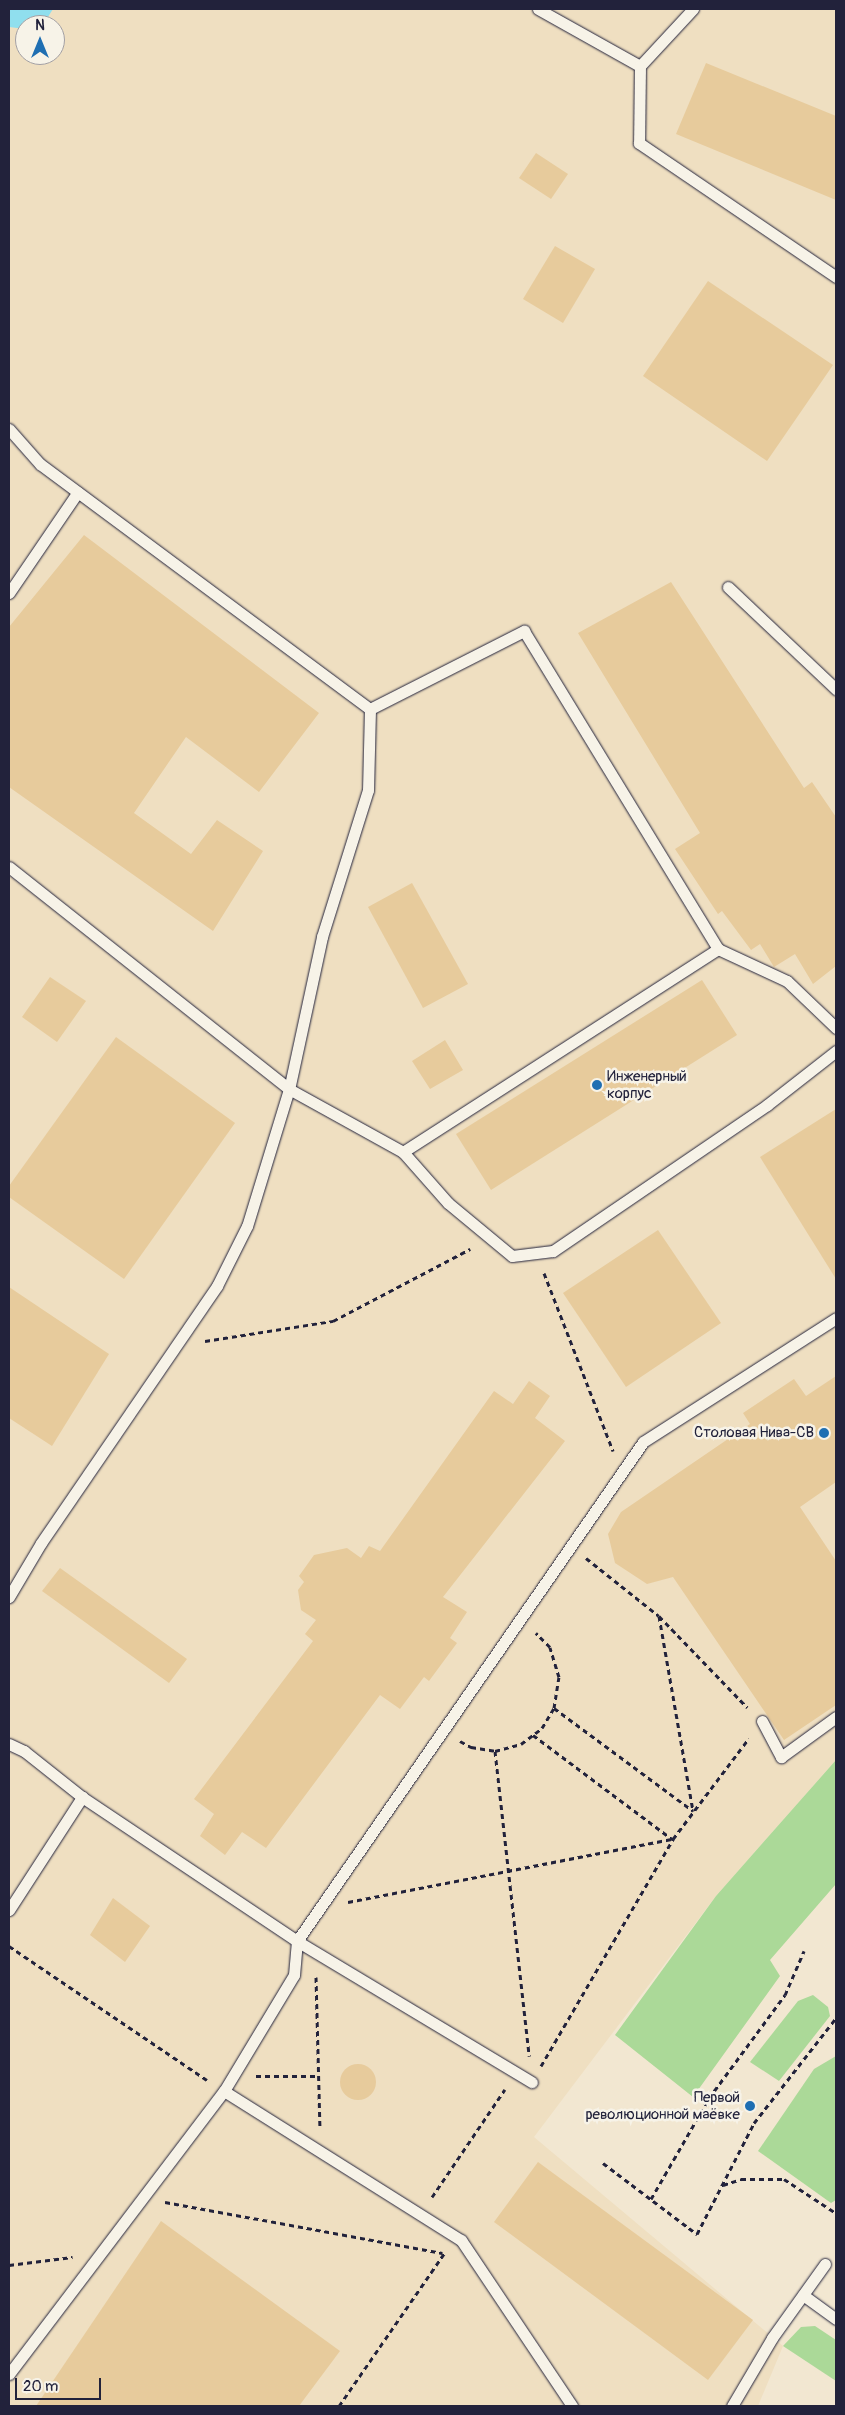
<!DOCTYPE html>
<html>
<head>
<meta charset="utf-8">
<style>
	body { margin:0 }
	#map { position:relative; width:845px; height:2415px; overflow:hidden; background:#f2e7d1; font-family:Pangolin,sans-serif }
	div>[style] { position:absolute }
	.built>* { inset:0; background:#efdfc1 }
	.green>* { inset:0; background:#abd998 }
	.water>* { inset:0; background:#90dfee }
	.building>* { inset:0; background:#e7cb9c }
	.round { border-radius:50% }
	.path>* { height:3px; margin-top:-1.5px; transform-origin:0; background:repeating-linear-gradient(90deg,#22223b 0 5px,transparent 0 9px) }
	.roads { filter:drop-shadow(0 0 1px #22223b) drop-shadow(0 0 1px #22223b) }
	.service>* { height:11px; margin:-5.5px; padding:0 5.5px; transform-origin:5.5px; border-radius:5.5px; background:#f7f3e8 }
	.dots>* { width:14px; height:14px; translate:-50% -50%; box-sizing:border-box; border:2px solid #f7f3e8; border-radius:50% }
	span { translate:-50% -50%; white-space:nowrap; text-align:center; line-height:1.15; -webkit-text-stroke:5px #f7f3e8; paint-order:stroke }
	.poi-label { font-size:15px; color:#22223b }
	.left { translate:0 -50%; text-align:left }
	.right { translate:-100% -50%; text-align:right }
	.frame { position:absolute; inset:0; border:10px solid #22223b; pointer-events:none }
	.north { position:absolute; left:15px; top:15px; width:50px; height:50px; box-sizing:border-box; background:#f7f3e8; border:1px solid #a29fa3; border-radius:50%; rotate:0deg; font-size:14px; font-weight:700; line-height:20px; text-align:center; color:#22223b }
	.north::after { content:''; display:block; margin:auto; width:18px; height:22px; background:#1f6fb2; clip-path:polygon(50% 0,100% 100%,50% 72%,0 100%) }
	.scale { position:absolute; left:15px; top:2378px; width:86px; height:22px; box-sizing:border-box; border:2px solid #22223b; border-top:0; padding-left:6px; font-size:15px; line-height:18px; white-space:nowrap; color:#22223b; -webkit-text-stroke:4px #f7f3e8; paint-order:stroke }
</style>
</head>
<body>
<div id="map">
	<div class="built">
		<i style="clip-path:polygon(evenodd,9px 9px,836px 9px,836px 1760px,716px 1896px,534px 2137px,783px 2346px,758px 2406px,9px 2406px,9px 9px,25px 25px,55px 25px,55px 55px,25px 55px,25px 25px)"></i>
	</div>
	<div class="green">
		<i style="clip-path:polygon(836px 1760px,836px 1884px,770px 1960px,780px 1976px,693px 2097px,615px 2035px,716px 1896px)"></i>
		<i style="clip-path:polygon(813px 1995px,828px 2007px,830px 2016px,779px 2081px,750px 2062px,798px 2001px)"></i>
		<i style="clip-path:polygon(836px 2056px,836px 2200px,831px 2203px,758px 2151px,814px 2069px)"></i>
		<i style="clip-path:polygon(815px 2326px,836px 2340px,836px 2381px,783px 2346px,801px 2327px)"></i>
	</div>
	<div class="water">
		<i style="clip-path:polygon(9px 9px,53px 9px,46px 20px,38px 25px,25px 25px,25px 29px,9px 27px)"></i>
	</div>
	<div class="building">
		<i style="clip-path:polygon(706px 63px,836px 116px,836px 200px,676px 134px)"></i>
		<i style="clip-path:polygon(536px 153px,568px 174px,551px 199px,519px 178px)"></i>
		<i style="clip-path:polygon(555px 246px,595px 269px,563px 323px,523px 299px)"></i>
		<i style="clip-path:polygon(708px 281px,833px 365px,767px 461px,643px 376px)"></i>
		<i style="clip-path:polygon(84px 535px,319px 713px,259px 792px,186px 737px,134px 813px,191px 854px,217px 820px,263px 851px,213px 931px,9px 787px,9px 627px)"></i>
		<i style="clip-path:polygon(671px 582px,804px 788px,812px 782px,836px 817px,836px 966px,813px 984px,795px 954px,774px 967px,760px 944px,751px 950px,722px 911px,718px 914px,675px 849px,700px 833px,578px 633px)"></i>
		<i style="clip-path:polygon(412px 883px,468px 984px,423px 1008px,368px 907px)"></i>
		<i style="clip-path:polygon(50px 977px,86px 1001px,57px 1042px,22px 1017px)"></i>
		<i style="clip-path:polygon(702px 980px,737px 1035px,491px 1190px,456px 1134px)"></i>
		<i style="clip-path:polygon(116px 1037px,235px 1123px,124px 1279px,9px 1197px,9px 1186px)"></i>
		<i style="clip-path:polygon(445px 1040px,463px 1070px,430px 1089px,412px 1061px)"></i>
		<i style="clip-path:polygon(836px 1109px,836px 1279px,760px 1157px)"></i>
		<i style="clip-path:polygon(658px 1230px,721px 1323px,626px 1387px,563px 1293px)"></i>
		<i style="clip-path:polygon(9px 1287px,109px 1354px,52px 1446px,9px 1418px)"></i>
		<i style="clip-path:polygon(836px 1376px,836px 1482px,800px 1507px,836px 1561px,836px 1705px,784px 1740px,673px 1577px,647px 1584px,615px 1563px,608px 1534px,621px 1512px,750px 1424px,743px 1413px,794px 1379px,806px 1396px)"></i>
		<i style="clip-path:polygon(529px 1381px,550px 1396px,535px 1418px,565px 1441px,443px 1597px,467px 1612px,450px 1638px,457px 1643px,429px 1681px,424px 1677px,400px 1709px,380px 1695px,266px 1848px,242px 1832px,225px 1855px,200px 1836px,214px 1814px,194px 1799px,313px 1641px,305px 1634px,316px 1620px,301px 1610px,298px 1590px,304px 1582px,299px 1576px,314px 1555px,347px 1548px,361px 1558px,369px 1546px,380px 1551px,494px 1391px,513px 1404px)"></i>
		<i style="clip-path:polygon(60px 1568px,187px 1659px,169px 1683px,42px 1591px)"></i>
		<i style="clip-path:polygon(113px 1898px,150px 1926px,125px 1962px,90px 1935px)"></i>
		<i class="round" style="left:340px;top:2064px;width:36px;height:36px"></i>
		<i style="clip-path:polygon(538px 2162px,753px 2320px,708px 2380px,494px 2222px)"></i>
		<i style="clip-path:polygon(161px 2221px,340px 2351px,299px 2406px,36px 2406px)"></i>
	</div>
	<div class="path">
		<i style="left:544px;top:1273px;width:191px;rotate:68.8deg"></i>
		<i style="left:205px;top:1341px;width:130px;rotate:-8.9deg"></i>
		<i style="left:333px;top:1321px;width:155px;rotate:-27.7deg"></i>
		<i style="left:586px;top:1558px;width:93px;rotate:38.5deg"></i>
		<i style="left:659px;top:1616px;width:198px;rotate:80.1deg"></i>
		<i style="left:659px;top:1616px;width:127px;rotate:46deg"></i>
		<i style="left:554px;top:1708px;width:173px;rotate:36.5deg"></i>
		<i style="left:533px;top:1735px;width:174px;rotate:36.8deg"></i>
		<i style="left:460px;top:1741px;width:13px;rotate:29deg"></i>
		<i style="left:471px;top:1747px;width:24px;rotate:9deg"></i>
		<i style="left:495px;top:1751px;width:27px;rotate:-15deg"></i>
		<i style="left:521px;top:1744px;width:26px;rotate:-37deg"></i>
		<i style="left:542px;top:1728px;width:23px;rotate:-59deg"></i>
		<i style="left:554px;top:1708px;width:31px;rotate:-81deg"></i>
		<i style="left:559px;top:1677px;width:31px;rotate:-107deg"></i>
		<i style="left:550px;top:1647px;width:20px;rotate:-135deg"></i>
		<i style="left:495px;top:1751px;width:307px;rotate:83.6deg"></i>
		<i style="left:348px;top:1902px;width:331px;rotate:-11deg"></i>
		<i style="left:9px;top:1946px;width:239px;rotate:34.1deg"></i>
		<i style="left:316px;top:1977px;width:152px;rotate:88.5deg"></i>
		<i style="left:541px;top:2066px;width:263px;rotate:-59.8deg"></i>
		<i style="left:673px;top:1839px;width:126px;rotate:-53deg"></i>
		<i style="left:256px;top:2076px;width:62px"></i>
		<i style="left:603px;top:2163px;width:118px;rotate:37.1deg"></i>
		<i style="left:697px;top:2234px;width:125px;rotate:-62.8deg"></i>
		<i style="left:754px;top:2123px;width:133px;rotate:-52deg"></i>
		<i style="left:723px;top:2185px;width:19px;rotate:-18deg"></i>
		<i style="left:741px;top:2179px;width:43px"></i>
		<i style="left:784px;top:2179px;width:62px;rotate:33.2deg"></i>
		<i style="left:432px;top:2197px;width:130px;rotate:-55.9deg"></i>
		<i style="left:651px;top:2199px;width:116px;rotate:-60.1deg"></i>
		<i style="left:709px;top:2098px;width:128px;rotate:-53.6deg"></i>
		<i style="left:785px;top:1995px;width:48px;rotate:-66.6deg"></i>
		<i style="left:165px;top:2202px;width:282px;rotate:10.4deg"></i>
		<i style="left:9px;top:2265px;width:64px;rotate:-7.1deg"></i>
		<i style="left:339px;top:2406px;width:185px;rotate:-55.4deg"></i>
	</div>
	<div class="roads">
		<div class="service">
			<i style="left:538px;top:9px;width:117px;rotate:29.2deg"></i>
			<i style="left:640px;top:66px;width:78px;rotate:-47.1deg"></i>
			<i style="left:640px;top:66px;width:77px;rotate:90.7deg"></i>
			<i style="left:639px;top:143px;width:238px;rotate:34.2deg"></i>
			<i style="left:9px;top:429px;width:47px;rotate:48.5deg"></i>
			<i style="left:40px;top:464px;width:411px;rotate:36.6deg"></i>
			<i style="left:370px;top:709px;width:81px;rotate:91.4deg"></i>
			<i style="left:368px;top:790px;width:154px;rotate:107.4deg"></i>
			<i style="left:322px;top:937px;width:156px;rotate:102.2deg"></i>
			<i style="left:289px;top:1089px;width:143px;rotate:107deg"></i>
			<i style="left:247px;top:1226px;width:67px;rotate:116.6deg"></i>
			<i style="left:217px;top:1286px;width:311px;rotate:124.4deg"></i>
			<i style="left:41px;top:1543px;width:63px;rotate:120.7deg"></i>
			<i style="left:728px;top:587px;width:149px;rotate:43.4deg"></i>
			<i style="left:9px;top:593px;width:122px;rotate:-55.7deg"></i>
			<i style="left:370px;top:709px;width:173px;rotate:-26.9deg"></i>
			<i style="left:524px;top:631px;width:373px;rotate:58.6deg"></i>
			<i style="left:9px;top:867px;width:357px;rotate:38.4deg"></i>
			<i style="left:289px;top:1089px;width:130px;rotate:28.9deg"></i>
			<i style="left:403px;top:1152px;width:68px;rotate:48.6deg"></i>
			<i style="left:448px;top:1203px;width:83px;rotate:39.6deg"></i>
			<i style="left:512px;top:1256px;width:41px;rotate:-7deg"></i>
			<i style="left:553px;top:1251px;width:259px;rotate:-34.3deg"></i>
			<i style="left:767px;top:1105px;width:88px;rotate:-38deg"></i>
			<i style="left:403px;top:1152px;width:375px;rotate:-32.8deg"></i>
			<i style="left:718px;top:949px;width:76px;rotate:24.9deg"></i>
			<i style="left:787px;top:981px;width:68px;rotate:43.8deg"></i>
			<i style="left:762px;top:1721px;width:41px;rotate:62.2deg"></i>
			<i style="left:781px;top:1757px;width:68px;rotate:-36deg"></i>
			<i style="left:9px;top:1744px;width:17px;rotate:25deg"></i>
			<i style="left:24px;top:1751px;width:74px;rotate:38.4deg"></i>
			<i style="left:82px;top:1797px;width:259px;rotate:33.8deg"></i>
			<i style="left:297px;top:1941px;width:274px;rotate:31deg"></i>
			<i style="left:9px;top:1910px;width:135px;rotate:-57.1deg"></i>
			<i style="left:224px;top:2091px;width:280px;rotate:32.2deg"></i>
			<i style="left:461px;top:2240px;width:200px;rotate:56.2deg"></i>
			<i style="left:803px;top:2295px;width:41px;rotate:36deg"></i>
			<i style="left:9px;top:2374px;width:355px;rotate:-52.8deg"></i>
			<i style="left:224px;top:2091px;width:135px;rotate:-58.9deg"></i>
			<i style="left:294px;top:1975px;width:34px;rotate:-85deg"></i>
			<i style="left:297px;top:1941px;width:607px;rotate:-55.26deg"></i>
			<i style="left:643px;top:1442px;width:229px;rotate:-32.7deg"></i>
			<i style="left:732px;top:2406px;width:79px;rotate:-59.5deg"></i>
			<i style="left:772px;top:2338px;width:91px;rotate:-54.4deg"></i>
		</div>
	</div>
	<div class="dots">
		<i style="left:597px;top:1085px;background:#1f6fb2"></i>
		<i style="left:824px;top:1433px;background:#1f6fb2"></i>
		<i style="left:750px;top:2106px;background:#1f6fb2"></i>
	</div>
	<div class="poi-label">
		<span class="left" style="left:607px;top:1085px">Инженерный<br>корпус</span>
		<span class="right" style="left:814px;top:1433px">Столовая Нива-СВ</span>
		<span class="right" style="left:740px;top:2106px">Первой<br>революционной маёвке</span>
	</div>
	<div class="frame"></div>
	<div class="north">N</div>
	<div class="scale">20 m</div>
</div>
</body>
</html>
